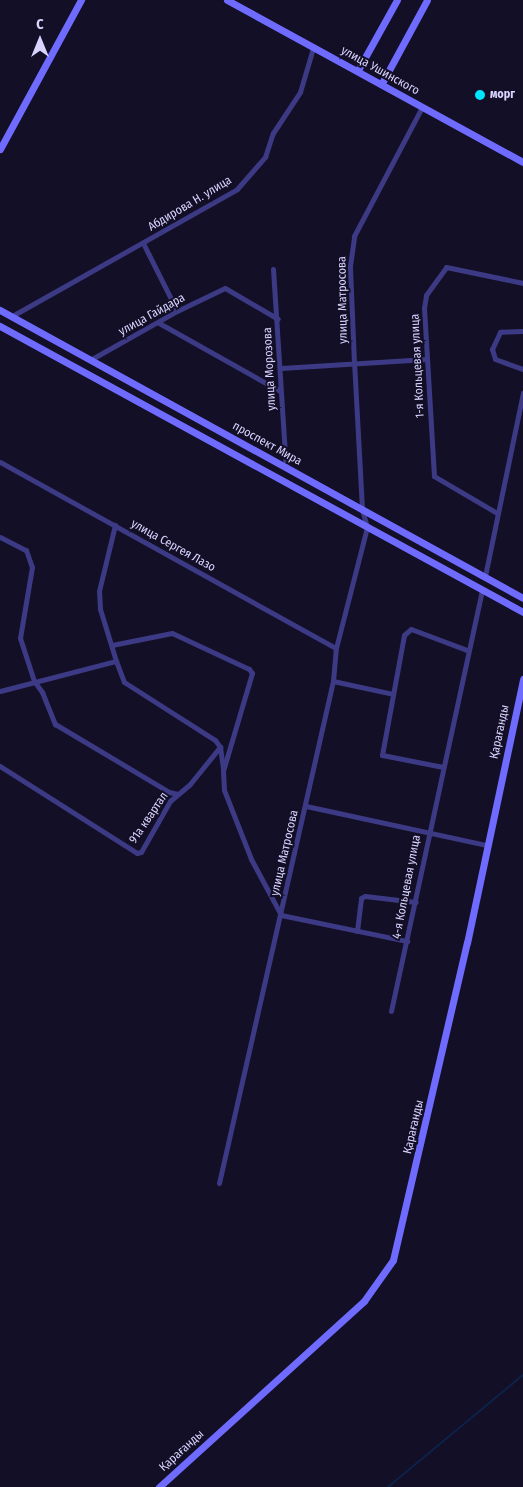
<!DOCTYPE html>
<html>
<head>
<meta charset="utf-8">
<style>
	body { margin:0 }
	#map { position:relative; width:523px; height:1487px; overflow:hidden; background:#130f26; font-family:"Fira Sans Condensed",sans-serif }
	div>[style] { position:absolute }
	.stream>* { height:2px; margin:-1px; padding:0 1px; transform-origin:1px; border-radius:1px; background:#0c2248 }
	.street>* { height:5px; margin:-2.5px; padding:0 2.5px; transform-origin:2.5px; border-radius:2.5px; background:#3d3a85 }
	.secondary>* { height:7px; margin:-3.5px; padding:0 3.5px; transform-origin:3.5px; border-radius:3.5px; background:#6f6bff }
	.dots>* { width:14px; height:14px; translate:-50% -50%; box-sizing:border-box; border:2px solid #130f26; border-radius:50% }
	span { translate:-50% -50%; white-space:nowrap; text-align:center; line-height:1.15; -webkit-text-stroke:4px #130f26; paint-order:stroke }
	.street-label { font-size:12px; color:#d9d4ff }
	.poi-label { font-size:12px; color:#d9d4ff; font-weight:700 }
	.left { translate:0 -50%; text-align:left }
	.north { position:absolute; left:15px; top:15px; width:50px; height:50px; -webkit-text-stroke:4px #130f26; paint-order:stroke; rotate:0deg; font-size:14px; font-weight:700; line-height:20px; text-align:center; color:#d9d4ff }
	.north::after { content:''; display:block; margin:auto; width:18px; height:22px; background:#d9d4ff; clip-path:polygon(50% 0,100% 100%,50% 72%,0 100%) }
</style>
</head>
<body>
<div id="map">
	<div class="stream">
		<i style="left:388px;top:1487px;width:175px;rotate:-39.7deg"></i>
	</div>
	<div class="street">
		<i style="left:143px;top:243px;width:76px;rotate:63.4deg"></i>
		<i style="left:273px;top:269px;width:199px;rotate:86.3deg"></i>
		<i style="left:12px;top:316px;width:258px;rotate:-29.4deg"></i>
		<i style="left:237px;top:189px;width:43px;rotate:-48.8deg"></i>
		<i style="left:265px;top:157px;width:25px;rotate:-72deg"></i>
		<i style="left:273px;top:133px;width:49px;rotate:-56.6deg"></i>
		<i style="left:300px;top:92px;width:46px;rotate:-73.5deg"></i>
		<i style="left:159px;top:323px;width:139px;rotate:29.3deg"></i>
		<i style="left:523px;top:331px;width:23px;rotate:178deg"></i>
		<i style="left:500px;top:332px;width:19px;rotate:115deg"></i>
		<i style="left:492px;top:349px;width:10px;rotate:73deg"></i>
		<i style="left:495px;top:359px;width:30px;rotate:20deg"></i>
		<i style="left:90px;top:360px;width:100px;rotate:-29.4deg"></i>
		<i style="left:177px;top:311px;width:53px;rotate:-25.6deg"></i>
		<i style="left:225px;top:288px;width:61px;rotate:30.3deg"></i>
		<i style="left:281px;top:368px;width:146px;rotate:-3.5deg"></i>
		<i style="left:0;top:462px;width:384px;rotate:29deg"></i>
		<i style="left:497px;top:513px;width:73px;rotate:-149.6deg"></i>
		<i style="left:434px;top:476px;width:168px;rotate:-93.4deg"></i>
		<i style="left:424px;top:308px;width:13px;rotate:-81deg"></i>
		<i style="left:426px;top:295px;width:34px;rotate:-54deg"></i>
		<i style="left:446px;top:267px;width:79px;rotate:11.7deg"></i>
		<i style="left:0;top:537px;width:29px;rotate:27deg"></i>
		<i style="left:26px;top:550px;width:18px;rotate:71deg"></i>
		<i style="left:32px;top:567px;width:72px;rotate:99.6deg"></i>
		<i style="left:20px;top:638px;width:45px;rotate:72deg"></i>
		<i style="left:34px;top:681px;width:14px;rotate:54deg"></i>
		<i style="left:42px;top:692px;width:35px;rotate:68deg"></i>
		<i style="left:55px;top:724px;width:133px;rotate:30.8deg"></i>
		<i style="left:169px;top:792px;width:9px;rotate:13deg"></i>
		<i style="left:485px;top:576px;width:187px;rotate:-78.3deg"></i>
		<i style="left:112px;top:645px;width:61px;rotate:-11.3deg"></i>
		<i style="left:172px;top:633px;width:85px;rotate:25.1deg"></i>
		<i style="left:249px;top:669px;width:5px;rotate:53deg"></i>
		<i style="left:252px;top:673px;width:102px;rotate:106.5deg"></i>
		<i style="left:223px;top:771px;width:19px;rotate:87deg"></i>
		<i style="left:224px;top:790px;width:74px;rotate:68.6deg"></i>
		<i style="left:251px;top:859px;width:64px;rotate:61.8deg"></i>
		<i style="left:281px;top:915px;width:129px;rotate:11.7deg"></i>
		<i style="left:116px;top:661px;width:22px;rotate:69deg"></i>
		<i style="left:124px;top:682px;width:108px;rotate:32.5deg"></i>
		<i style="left:215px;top:740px;width:9px;rotate:54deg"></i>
		<i style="left:220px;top:747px;width:22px;rotate:82deg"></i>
		<i style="left:333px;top:681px;width:61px;rotate:12.2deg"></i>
		<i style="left:0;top:691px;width:120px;rotate:-14.5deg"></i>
		<i style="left:116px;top:661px;width:54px;rotate:-107.1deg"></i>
		<i style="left:100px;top:609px;width:18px;rotate:-93deg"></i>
		<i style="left:99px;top:591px;width:68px;rotate:-76.4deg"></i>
		<i style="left:0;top:766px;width:162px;rotate:32.4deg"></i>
		<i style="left:137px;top:853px;width:4px;rotate:-14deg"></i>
		<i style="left:141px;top:852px;width:59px;rotate:-60.4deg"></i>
		<i style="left:170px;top:801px;width:26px;rotate:-40deg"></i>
		<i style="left:190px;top:784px;width:48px;rotate:-51deg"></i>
		<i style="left:443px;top:767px;width:62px;rotate:-168.9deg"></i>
		<i style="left:382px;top:755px;width:122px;rotate:-79.6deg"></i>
		<i style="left:404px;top:635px;width:9px;rotate:-41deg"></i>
		<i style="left:411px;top:629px;width:60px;rotate:20.6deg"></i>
		<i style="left:306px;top:806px;width:185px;rotate:12.2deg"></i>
		<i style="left:357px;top:931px;width:33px;rotate:-83deg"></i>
		<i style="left:361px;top:898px;width:4px;rotate:-27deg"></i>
		<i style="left:365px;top:896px;width:51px;rotate:6.7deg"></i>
		<i style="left:391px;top:1011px;width:431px;rotate:-77.8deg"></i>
		<i style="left:219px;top:1183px;width:515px;rotate:-77.21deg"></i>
		<i style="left:333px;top:681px;width:33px;rotate:-85deg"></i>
		<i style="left:336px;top:648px;width:125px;rotate:-75.6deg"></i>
		<i style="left:367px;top:527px;width:19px;rotate:-106deg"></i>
		<i style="left:362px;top:509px;width:146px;rotate:-93.1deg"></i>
		<i style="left:354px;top:363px;width:97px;rotate:-92.4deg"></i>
		<i style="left:350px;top:266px;width:30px;rotate:-82deg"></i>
		<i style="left:354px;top:236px;width:146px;rotate:-62.2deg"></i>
	</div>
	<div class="secondary">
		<i style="left:227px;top:0;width:337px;rotate:28.7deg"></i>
		<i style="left:358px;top:70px;width:80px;rotate:-60.9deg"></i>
		<i style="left:382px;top:83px;width:94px;rotate:-61.5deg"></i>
		<i style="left:0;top:149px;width:170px;rotate:-61.5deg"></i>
		<i style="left:0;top:310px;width:597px;rotate:28.84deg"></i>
		<i style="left:0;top:326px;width:596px;rotate:28.67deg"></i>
		<i style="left:159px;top:1487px;width:277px;rotate:-42.2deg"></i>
		<i style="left:364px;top:1301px;width:50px;rotate:-54.7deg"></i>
		<i style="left:393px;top:1260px;width:326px;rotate:-76.9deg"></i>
		<i style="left:467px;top:943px;width:270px;rotate:-78deg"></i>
	</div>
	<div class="dots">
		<i style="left:480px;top:95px;background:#00e5ff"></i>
	</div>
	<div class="street-label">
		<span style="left:380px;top:71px;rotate:29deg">улица Ушинского</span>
		<span style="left:190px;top:204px;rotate:-31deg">Абдирова Н. улица</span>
		<span style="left:343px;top:300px;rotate:-91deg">улица Матросова</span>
		<span style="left:152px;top:315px;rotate:-29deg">улица Гайдара</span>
		<span style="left:418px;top:366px;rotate:-93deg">1-я Кольцевая улица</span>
		<span style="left:270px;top:369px;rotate:-93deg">улица Морозова</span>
		<span style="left:267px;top:444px;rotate:29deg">проспект Мира</span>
		<span style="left:173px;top:546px;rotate:29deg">улица Сергея Лазо</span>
		<span style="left:500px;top:732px;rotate:-78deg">Қарағанды</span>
		<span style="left:149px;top:818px;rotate:-56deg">91а квартал</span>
		<span style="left:285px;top:853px;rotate:-77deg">улица Матросова</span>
		<span style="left:407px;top:887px;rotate:-79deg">4-я Кольцевая улица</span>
		<span style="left:414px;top:1127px;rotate:-77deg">Қарағанды</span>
		<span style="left:182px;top:1451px;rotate:-42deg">Қарағанды</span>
	</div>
	<div class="poi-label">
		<span class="left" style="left:490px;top:95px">морг</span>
	</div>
	<div class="north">С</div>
</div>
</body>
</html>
